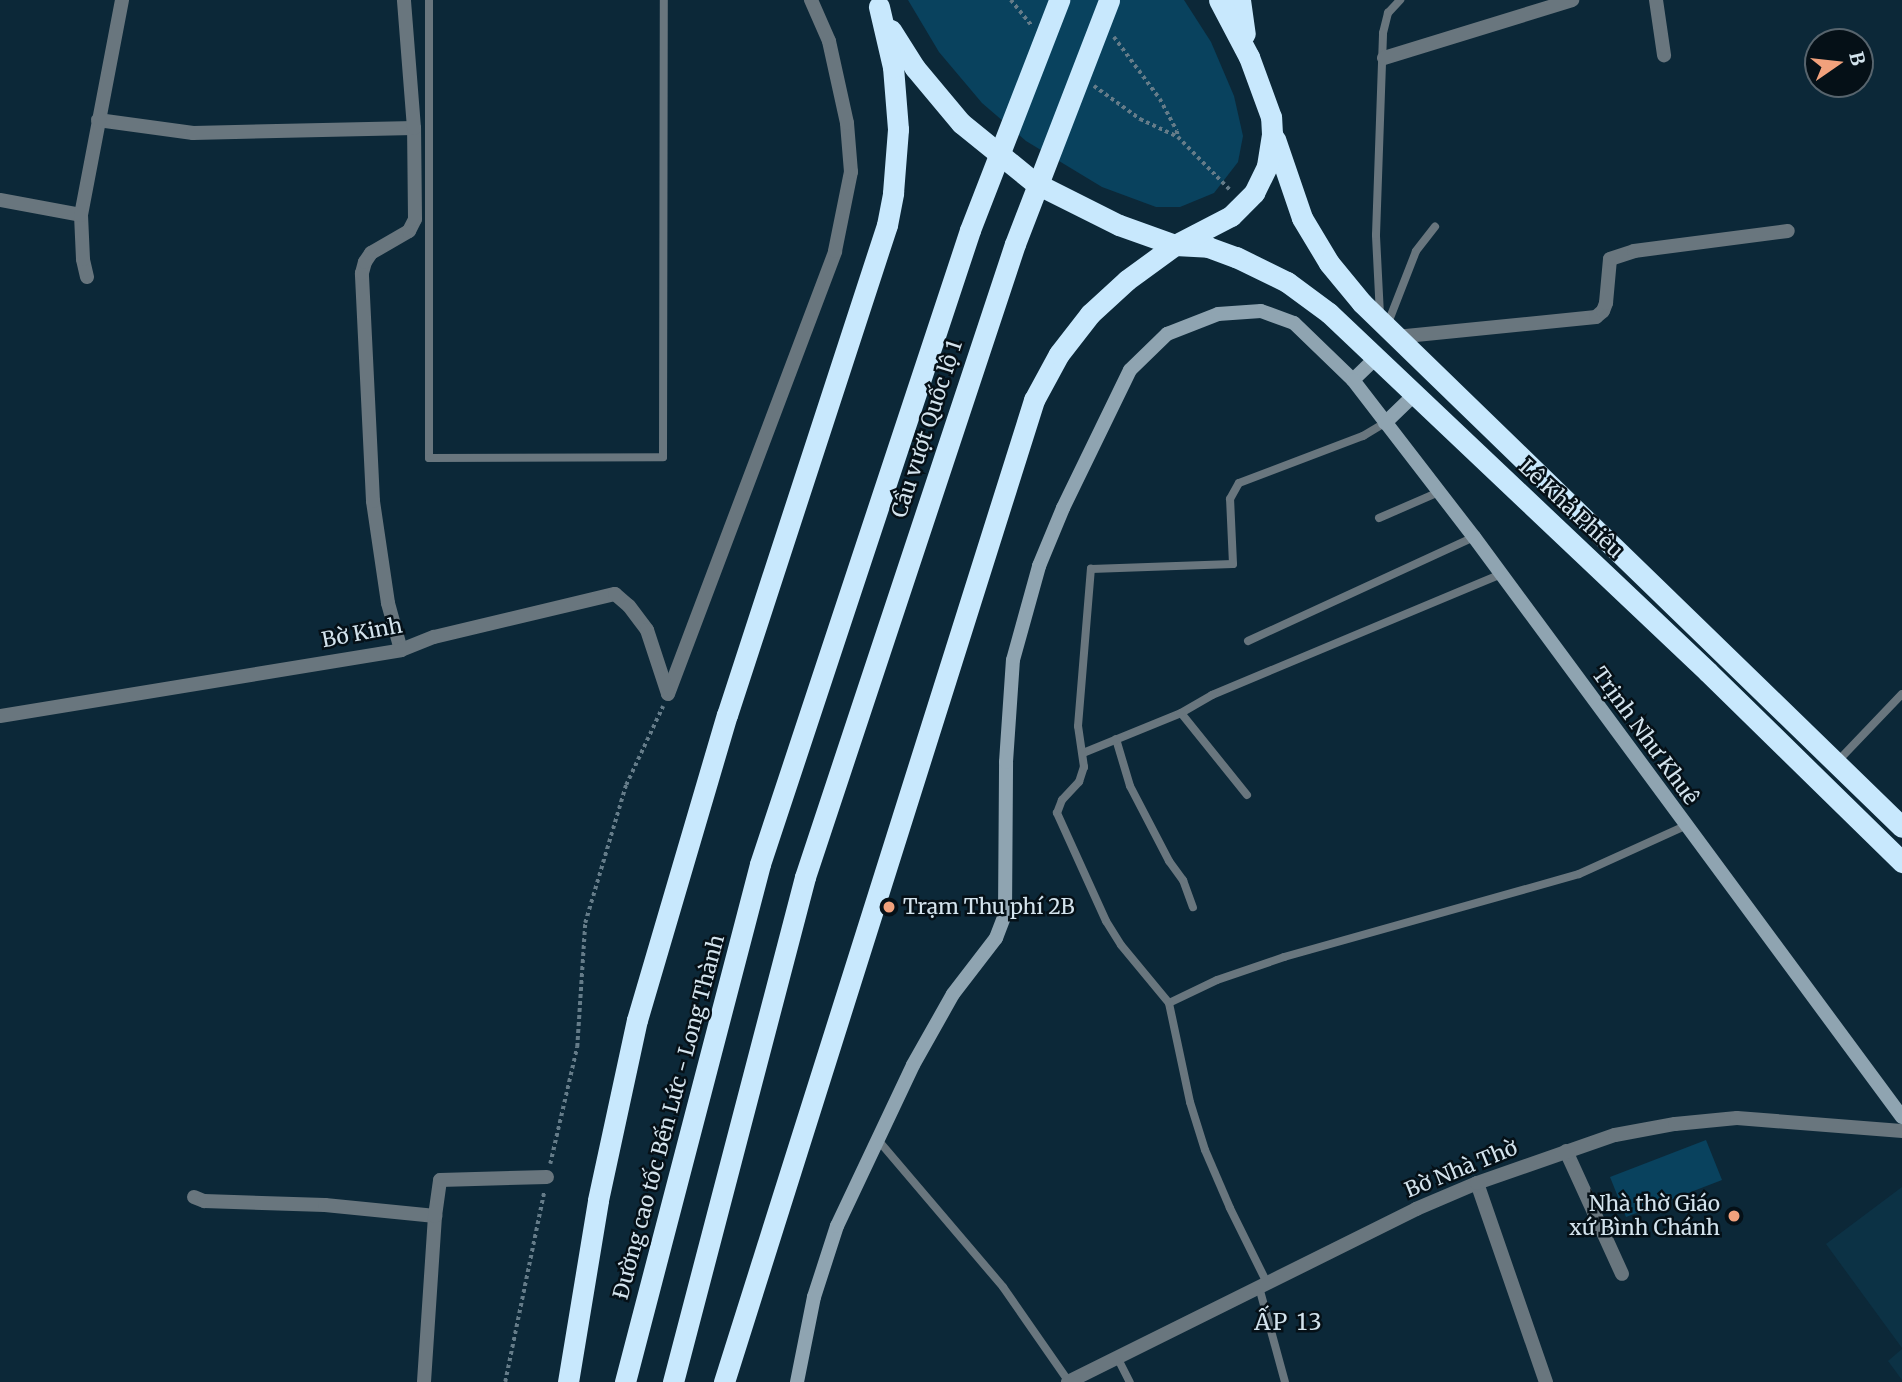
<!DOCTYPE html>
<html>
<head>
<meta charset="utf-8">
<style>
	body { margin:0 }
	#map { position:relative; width:1902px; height:1382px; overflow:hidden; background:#0c2838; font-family:Merriweather,serif }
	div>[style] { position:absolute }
	.built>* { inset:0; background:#0c3245 }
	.green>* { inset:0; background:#09425e }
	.path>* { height:3.5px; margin-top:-1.75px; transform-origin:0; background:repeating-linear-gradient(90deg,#657c89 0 3.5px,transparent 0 7px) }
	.lane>* { height:8px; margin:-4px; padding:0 4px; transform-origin:4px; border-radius:4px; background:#69767e }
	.street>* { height:14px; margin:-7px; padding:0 7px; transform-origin:7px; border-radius:7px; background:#69767e }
	.secondary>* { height:14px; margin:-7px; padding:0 7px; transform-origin:7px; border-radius:7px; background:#8fa4b1 }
	.highway>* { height:21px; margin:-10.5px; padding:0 10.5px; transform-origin:10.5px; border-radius:10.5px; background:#c8e8fd }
	.highway-bridge>* { height:21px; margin:-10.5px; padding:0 10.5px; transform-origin:10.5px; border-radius:10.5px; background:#c8e8fd }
	.dots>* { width:19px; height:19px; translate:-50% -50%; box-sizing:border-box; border:4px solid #051017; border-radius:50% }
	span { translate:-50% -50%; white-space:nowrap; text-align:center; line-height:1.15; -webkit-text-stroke:5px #051017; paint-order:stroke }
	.street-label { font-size:21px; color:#d3e3ed }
	.poi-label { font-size:21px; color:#d3e3ed }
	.left { translate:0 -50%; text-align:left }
	.right { translate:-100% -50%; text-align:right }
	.neighbourhood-label { font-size:23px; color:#d3e3ed; letter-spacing:2px }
	.north { position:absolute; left:1804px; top:28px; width:70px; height:70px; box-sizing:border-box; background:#051017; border:2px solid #57646d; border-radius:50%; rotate:76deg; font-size:19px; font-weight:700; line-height:28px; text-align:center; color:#d3e3ed }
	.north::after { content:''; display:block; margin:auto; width:24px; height:32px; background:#f1a17c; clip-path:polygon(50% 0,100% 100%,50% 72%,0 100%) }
</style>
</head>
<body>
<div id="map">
	<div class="built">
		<i style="clip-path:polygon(1902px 1187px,1902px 1348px,1826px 1244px)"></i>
		<i style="clip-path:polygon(1902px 1349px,1902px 1380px,1888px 1361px)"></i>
	</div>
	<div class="green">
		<i style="clip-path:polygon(908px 0,1184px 0,1211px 42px,1234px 96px,1243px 136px,1238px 162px,1214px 193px,1180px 207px,1156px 207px,1102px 187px,1026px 141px,982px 103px,939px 52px)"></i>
		<i style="clip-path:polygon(1706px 1140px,1722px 1180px,1626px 1217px,1610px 1177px)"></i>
	</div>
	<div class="path">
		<i style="left:1011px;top:0;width:32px;rotate:51deg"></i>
		<i style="left:1114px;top:37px;width:77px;rotate:53.4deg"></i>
		<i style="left:1160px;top:99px;width:36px;rotate:62deg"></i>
		<i style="left:1177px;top:131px;width:6px;rotate:81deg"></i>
		<i style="left:1094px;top:86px;width:57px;rotate:35.7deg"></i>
		<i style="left:1140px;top:119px;width:42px;rotate:25.3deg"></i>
		<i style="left:1178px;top:137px;width:74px;rotate:45.5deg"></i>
		<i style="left:550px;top:1164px;width:120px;rotate:-77deg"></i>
		<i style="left:577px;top:1047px;width:124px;rotate:-86.3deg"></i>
		<i style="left:585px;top:923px;width:144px;rotate:-73.5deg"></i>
		<i style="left:626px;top:785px;width:87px;rotate:-64.9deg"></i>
		<i style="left:505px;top:1382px;width:194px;rotate:-78.4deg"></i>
	</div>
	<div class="lane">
		<i style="left:429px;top:0;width:458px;rotate:90deg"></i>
		<i style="left:429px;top:458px;width:234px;rotate:-0.2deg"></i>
		<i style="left:663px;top:457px;width:457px;rotate:-89.9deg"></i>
		<i style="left:1380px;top:315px;width:80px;rotate:-92.9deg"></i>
		<i style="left:1376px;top:235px;width:202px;rotate:-88deg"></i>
		<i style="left:1383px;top:33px;width:21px;rotate:-76deg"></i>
		<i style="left:1388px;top:13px;width:18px;rotate:-47deg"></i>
		<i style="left:1388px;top:323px;width:77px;rotate:-68.7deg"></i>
		<i style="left:1416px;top:251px;width:31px;rotate:-52deg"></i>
		<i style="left:1379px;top:518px;width:65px;rotate:-23.4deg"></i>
		<i style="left:1248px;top:641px;width:249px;rotate:-24.7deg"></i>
		<i style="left:1116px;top:739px;width:49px;rotate:73.4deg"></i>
		<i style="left:1130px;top:786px;width:85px;rotate:62.5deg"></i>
		<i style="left:1169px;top:861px;width:24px;rotate:54deg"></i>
		<i style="left:1183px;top:880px;width:29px;rotate:70deg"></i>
		<i style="left:1083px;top:753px;width:106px;rotate:-22.2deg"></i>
		<i style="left:1836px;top:763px;width:95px;rotate:-46.3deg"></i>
		<i style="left:1247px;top:795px;width:105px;rotate:-128.8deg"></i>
		<i style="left:1181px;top:713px;width:36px;rotate:-30deg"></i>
		<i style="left:1212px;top:695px;width:313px;rotate:-22.7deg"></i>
		<i style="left:1169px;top:1003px;width:53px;rotate:-25.6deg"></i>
		<i style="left:1217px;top:980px;width:71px;rotate:-18.9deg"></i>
		<i style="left:1284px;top:957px;width:306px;rotate:-15.7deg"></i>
		<i style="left:1579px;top:874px;width:116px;rotate:-24.4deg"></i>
		<i style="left:878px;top:1140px;width:193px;rotate:49.6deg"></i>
		<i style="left:1003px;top:1287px;width:116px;rotate:55.2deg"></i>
		<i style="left:1267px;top:1283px;width:84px;rotate:-116.3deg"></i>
		<i style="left:1230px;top:1208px;width:63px;rotate:-113.3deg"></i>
		<i style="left:1205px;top:1150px;width:50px;rotate:-107.4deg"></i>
		<i style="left:1190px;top:1102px;width:101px;rotate:-102deg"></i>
		<i style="left:1169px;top:1003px;width:75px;rotate:-129.6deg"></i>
		<i style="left:1121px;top:945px;width:28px;rotate:-122deg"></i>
		<i style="left:1106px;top:921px;width:119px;rotate:-114.4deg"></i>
		<i style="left:1057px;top:813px;width:14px;rotate:-69deg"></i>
		<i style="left:1062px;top:800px;width:25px;rotate:-47deg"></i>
		<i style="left:1079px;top:782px;width:16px;rotate:-72deg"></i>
		<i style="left:1084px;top:767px;width:41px;rotate:-98.3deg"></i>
		<i style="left:1078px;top:726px;width:158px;rotate:-85.3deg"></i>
		<i style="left:1091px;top:569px;width:142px;rotate:-2deg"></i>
		<i style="left:1233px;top:564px;width:65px;rotate:-92.6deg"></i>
		<i style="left:1230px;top:499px;width:18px;rotate:-61deg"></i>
		<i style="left:1239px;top:483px;width:133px;rotate:-20.8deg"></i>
		<i style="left:1363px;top:436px;width:26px;rotate:-31deg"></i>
		<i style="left:1259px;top:1287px;width:98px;rotate:74.7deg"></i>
		<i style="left:1117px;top:1357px;width:28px;rotate:63deg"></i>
	</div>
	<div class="street">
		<i style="left:1656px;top:0;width:56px;rotate:81.7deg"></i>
		<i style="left:1384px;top:58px;width:197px;rotate:-17.1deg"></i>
		<i style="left:98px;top:120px;width:96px;rotate:7.8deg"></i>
		<i style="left:193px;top:133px;width:221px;rotate:-1.3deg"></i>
		<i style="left:0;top:200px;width:82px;rotate:10.5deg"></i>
		<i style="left:87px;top:277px;width:18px;rotate:-103deg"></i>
		<i style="left:83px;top:259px;width:44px;rotate:-92.6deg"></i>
		<i style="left:81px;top:215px;width:219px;rotate:-79.2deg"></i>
		<i style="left:1396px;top:337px;width:201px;rotate:-5.7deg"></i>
		<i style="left:1596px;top:317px;width:9px;rotate:-41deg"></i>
		<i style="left:1603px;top:311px;width:9px;rotate:-69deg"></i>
		<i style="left:1606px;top:303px;width:44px;rotate:-84.8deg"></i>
		<i style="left:1610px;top:259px;width:25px;rotate:-18deg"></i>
		<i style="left:1634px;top:251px;width:155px;rotate:-7.4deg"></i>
		<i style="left:401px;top:650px;width:49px;rotate:-105.5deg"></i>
		<i style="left:388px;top:603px;width:103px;rotate:-98.4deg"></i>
		<i style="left:373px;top:501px;width:228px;rotate:-92.8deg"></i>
		<i style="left:362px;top:273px;width:11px;rotate:-75deg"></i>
		<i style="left:365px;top:262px;width:11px;rotate:-56deg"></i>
		<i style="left:371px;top:253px;width:44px;rotate:-30.1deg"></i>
		<i style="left:409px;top:231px;width:13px;rotate:-63deg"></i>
		<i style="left:415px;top:219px;width:91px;rotate:-90.6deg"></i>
		<i style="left:414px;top:128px;width:128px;rotate:-94.5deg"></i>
		<i style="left:668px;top:694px;width:473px;rotate:-69.3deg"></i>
		<i style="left:835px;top:251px;width:81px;rotate:-78.6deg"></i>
		<i style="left:851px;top:172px;width:49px;rotate:-94.7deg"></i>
		<i style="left:847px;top:123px;width:84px;rotate:-102.4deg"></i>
		<i style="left:829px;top:41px;width:45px;rotate:-113.7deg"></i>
		<i style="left:0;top:716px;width:406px;rotate:-9.3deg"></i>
		<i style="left:401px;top:650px;width:35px;rotate:-22deg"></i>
		<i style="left:434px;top:637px;width:186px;rotate:-13.4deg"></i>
		<i style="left:615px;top:594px;width:18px;rotate:41deg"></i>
		<i style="left:629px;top:606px;width:30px;rotate:53deg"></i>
		<i style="left:647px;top:630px;width:67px;rotate:71.8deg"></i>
		<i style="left:1566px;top:1151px;width:135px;rotate:65.5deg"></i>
		<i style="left:1477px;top:1183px;width:211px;rotate:70.9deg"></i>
		<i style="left:194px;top:1197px;width:11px;rotate:22deg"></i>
		<i style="left:204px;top:1201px;width:121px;rotate:1.9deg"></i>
		<i style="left:325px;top:1205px;width:111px;rotate:5.7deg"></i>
		<i style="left:435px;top:1216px;width:166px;rotate:93.8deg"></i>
		<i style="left:435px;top:1216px;width:36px;rotate:-82deg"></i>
		<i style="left:440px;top:1180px;width:107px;rotate:-1.6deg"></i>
		<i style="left:1068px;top:1382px;width:389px;rotate:-26.4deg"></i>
		<i style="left:1416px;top:1209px;width:66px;rotate:-23.1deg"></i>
		<i style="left:1477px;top:1183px;width:146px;rotate:-19.2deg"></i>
		<i style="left:1615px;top:1135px;width:61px;rotate:-10.4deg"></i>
		<i style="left:1675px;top:1124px;width:62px;rotate:-5.5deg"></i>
		<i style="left:1737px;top:1118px;width:166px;rotate:4.5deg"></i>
	</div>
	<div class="secondary">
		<i style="left:1353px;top:380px;width:30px;rotate:-44deg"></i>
		<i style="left:1385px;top:423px;width:40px;rotate:-44deg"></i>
		<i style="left:797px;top:1382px;width:87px;rotate:-78.7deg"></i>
		<i style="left:814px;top:1297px;width:75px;rotate:-72.1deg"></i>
		<i style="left:837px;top:1226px;width:178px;rotate:-64.7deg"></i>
		<i style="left:913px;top:1065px;width:81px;rotate:-60.6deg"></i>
		<i style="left:953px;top:994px;width:71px;rotate:-52.5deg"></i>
		<i style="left:996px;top:938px;width:26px;rotate:-69deg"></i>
		<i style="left:1005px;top:914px;width:152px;rotate:-89.6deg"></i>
		<i style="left:1006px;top:762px;width:102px;rotate:-86.1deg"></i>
		<i style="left:1013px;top:660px;width:98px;rotate:-74.5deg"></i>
		<i style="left:1039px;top:566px;width:63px;rotate:-67.5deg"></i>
		<i style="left:1063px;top:508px;width:153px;rotate:-64.1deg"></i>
		<i style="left:1130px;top:370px;width:52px;rotate:-44.2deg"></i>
		<i style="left:1167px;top:334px;width:55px;rotate:-21.4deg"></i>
		<i style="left:1218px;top:314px;width:43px;rotate:-4deg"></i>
		<i style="left:1261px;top:311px;width:35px;rotate:20deg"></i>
		<i style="left:1294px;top:323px;width:82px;rotate:44deg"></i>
		<i style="left:1353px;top:380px;width:198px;rotate:52.4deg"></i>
		<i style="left:1474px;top:537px;width:721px;rotate:53.58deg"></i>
	</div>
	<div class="highway">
		<i style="left:1240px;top:0;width:34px;rotate:82deg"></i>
		<i style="left:891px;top:30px;width:45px;rotate:57.7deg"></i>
		<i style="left:915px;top:68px;width:72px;rotate:50.1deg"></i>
		<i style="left:961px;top:123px;width:95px;rotate:39deg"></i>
		<i style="left:1035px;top:183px;width:94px;rotate:26.6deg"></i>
		<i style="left:1119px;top:225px;width:59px;rotate:19.7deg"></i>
		<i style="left:1175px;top:245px;width:33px;rotate:3deg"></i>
		<i style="left:1208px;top:247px;width:30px;rotate:20deg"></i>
		<i style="left:1236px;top:257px;width:57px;rotate:26.1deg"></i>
		<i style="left:1287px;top:282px;width:52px;rotate:36.4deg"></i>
		<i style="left:1329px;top:313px;width:522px;rotate:43.45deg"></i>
		<i style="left:1708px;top:672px;width:272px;rotate:44.4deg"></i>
		<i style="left:1275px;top:139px;width:83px;rotate:71.1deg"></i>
		<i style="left:1302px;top:218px;width:52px;rotate:59deg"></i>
		<i style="left:1329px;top:263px;width:52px;rotate:50.5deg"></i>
		<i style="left:1362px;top:303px;width:752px;rotate:44.14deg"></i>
		<i style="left:568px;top:1382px;width:184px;rotate:-80.6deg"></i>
		<i style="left:598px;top:1200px;width:184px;rotate:-77.8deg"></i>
		<i style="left:637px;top:1020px;width:318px;rotate:-73.6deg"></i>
		<i style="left:727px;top:715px;width:515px;rotate:-71.92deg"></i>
		<i style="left:887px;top:225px;width:33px;rotate:-79deg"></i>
		<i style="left:893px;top:193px;width:64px;rotate:-85.5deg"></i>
		<i style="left:898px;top:129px;width:62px;rotate:-94.6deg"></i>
		<i style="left:893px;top:67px;width:62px;rotate:-103.1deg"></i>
		<i style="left:625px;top:1382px;width:535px;rotate:-75.39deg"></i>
		<i style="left:673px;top:1382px;width:522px;rotate:-75.35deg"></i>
		<i style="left:724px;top:1382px;width:1030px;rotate:-72.48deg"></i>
		<i style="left:1034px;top:400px;width:52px;rotate:-61.5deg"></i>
		<i style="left:1059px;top:354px;width:51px;rotate:-52.2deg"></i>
		<i style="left:1090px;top:314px;width:50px;rotate:-42.6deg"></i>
		<i style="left:1127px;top:280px;width:59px;rotate:-36.1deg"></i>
		<i style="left:1175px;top:245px;width:63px;rotate:-27.4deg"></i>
		<i style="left:1231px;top:216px;width:33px;rotate:-45deg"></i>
		<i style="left:1254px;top:193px;width:30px;rotate:-64deg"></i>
		<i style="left:1267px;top:166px;width:32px;rotate:-81deg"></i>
		<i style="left:1272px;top:134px;width:17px;rotate:-93deg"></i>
		<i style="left:1271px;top:117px;width:64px;rotate:-110.1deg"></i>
		<i style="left:1249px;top:57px;width:64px;rotate:-117.8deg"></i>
	</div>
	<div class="highway-bridge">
		<i style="left:760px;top:864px;width:668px;rotate:-71.67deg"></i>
		<i style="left:970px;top:230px;width:247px;rotate:-68.8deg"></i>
		<i style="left:805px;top:877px;width:667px;rotate:-71.65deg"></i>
		<i style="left:1015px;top:244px;width:261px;rotate:-68.9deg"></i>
	</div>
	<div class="dots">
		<i style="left:889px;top:907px;background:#f1a17c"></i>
		<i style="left:1734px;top:1216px;background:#f1a17c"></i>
	</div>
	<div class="street-label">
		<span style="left:927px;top:429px;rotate:-72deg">Cầu vượt Quốc lộ 1</span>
		<span style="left:1571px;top:509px;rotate:43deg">Lê Khả Phiêu</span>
		<span style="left:362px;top:633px;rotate:-11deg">Bờ Kinh</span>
		<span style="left:1645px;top:736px;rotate:54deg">Trịnh Như Khuê</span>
		<span style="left:669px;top:1117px;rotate:-75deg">Đường cao tốc Bến Lức - Long Thành</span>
		<span style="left:1461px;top:1169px;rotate:-22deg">Bờ Nhà Thờ</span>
	</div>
	<div class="poi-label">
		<span class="left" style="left:903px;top:907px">Trạm Thu phí 2B</span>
		<span class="right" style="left:1720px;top:1216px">Nhà thờ Giáo<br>xứ Bình Chánh</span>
	</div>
	<div class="neighbourhood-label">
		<span style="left:1289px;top:1322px">ẤP 13</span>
	</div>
	<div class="north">B</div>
</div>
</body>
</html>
